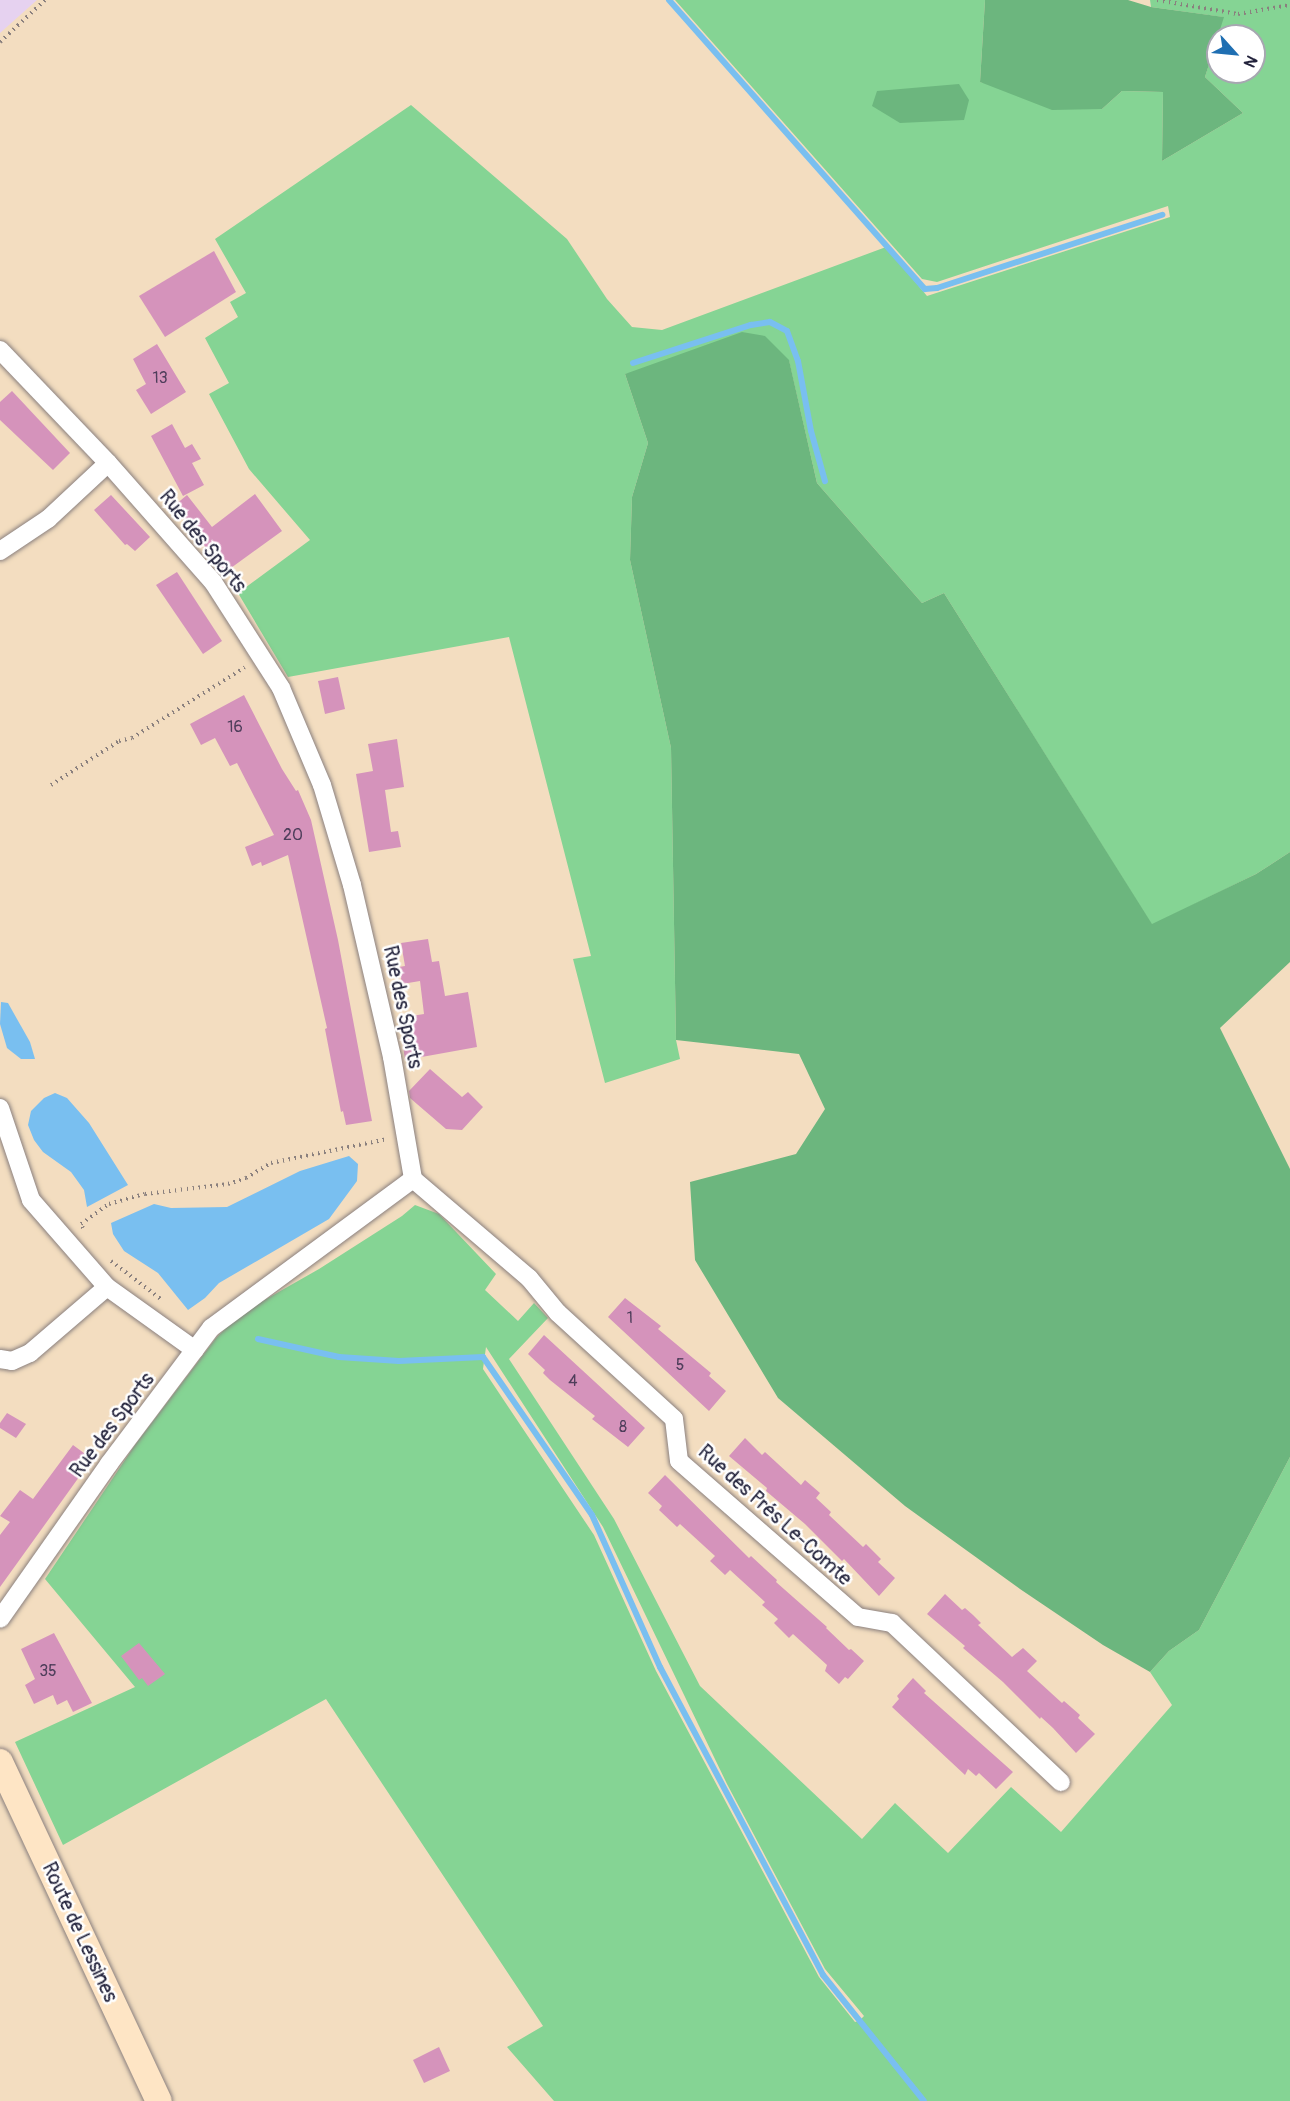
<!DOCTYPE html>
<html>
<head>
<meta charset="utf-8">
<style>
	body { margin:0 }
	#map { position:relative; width:1290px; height:2101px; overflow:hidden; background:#f3ddc0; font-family:Pangolin,sans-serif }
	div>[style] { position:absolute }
	.built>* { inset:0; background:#e6d2f0 }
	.green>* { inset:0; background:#85d494 }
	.forest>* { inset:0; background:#6cb67e }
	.water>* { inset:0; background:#79bff0 }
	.stream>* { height:6px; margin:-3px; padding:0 3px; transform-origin:3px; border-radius:3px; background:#79bff0 }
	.building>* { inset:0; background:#d593bb }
	.path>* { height:4px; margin-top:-2px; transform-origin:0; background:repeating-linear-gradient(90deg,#8a807e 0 1.5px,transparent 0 6px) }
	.roads { filter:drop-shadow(0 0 2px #8a807e) drop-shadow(0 0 2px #8a807e) }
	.street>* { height:18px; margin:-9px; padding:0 9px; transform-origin:9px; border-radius:9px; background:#fff }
	.secondary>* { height:26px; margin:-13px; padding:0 13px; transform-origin:13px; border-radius:13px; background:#fee5c5 }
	span { translate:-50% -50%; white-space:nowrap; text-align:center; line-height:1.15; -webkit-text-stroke:5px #fff; paint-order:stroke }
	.number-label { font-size:16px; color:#4f3e5b }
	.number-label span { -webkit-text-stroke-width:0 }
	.street-label { font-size:20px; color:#22223b }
	.north { position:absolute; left:1206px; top:24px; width:60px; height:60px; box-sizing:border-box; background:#fff; border:2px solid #a7a7b1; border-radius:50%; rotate:117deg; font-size:16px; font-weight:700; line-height:24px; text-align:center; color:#22223b }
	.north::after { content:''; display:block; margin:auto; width:21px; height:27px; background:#1f6fb2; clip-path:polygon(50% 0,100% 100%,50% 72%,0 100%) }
</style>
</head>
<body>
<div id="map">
	<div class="built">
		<i style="clip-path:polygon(0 0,37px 0,0 33px)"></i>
	</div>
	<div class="green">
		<i style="clip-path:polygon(evenodd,675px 0,985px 0,980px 82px,1102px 109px,1122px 91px,1163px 92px,1162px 161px,1243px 113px,1205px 77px,1223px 17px,1151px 7px,1150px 0,1290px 0,1290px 852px,1256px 874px,1152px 925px,944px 593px,922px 603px,817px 483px,789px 361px,625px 374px,648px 443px,632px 497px,630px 560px,671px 748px,676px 1040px,680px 1059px,605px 1083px,573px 959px,591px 956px,509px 637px,288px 677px,238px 593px,310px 540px,249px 469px,209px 394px,229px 383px,205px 338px,238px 317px,230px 302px,246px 293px,215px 239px,411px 105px,567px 239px,607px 299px,632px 327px,662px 330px,886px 247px,927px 296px,1170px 217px,1168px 206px,937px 282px,922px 279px,675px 0,1218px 36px,1254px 36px,1254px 72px,1218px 72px,1218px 36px)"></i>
		<i style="clip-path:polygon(evenodd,415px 1205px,439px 1214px,496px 1274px,485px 1290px,518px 1321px,534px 1303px,548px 1318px,509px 1359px,614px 1519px,700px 1686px,862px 1839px,895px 1803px,948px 1853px,1011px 1787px,1061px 1832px,1172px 1705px,1150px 1672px,1169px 1651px,1199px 1630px,1290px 1457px,1290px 2101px,554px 2101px,507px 2047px,543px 2026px,326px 1699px,63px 1845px,15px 1742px,135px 1687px,45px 1579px,135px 1445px,216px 1338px,240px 1314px,319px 1269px,402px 1216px,415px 1205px,486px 1347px,603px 1527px,727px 1784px,825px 1969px,864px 2016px,859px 2021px,855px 2022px,819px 1977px,656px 1671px,594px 1535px,483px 1369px,486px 1347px)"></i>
	</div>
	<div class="forest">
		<i style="clip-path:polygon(985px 0,1128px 0,1151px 7px,1224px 17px,1205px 77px,1243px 113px,1162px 161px,1163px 92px,1122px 91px,1102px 109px,1052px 110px,980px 82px)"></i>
		<i style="clip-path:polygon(959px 84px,969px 100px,964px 120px,900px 123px,872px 106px,877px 91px)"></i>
		<i style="clip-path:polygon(742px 332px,765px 336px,789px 360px,817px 483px,922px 603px,944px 593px,1152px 924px,1256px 874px,1290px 852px,1290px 962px,1220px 1028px,1290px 1169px,1290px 1457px,1199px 1630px,1169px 1651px,1150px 1672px,1103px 1645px,1020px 1589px,905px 1506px,778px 1398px,695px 1260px,690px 1182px,796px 1154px,825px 1109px,799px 1054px,676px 1040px,671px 748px,630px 560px,632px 497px,648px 443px,625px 374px)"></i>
	</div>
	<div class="water">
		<i style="clip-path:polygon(1px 1002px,8px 1003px,30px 1042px,35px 1059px,21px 1059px,7px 1048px,0 1024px)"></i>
		<i style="clip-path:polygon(55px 1093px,67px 1098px,89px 1123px,128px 1185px,87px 1207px,84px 1190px,71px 1172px,43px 1152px,34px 1140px,28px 1125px,31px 1111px,44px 1098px)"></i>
		<i style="clip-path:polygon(349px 1156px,358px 1164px,357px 1181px,329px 1219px,219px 1283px,205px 1298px,188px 1310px,158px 1273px,124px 1251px,113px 1234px,111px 1223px,154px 1204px,171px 1208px,227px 1207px,300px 1171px)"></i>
	</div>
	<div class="stream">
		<i style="left:669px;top:0;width:386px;rotate:48.5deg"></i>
		<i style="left:925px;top:289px;width:12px;rotate:-5deg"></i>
		<i style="left:937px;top:288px;width:237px;rotate:-18deg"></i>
		<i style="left:633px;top:363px;width:124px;rotate:-17.9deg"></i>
		<i style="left:751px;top:325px;width:19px;rotate:-9deg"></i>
		<i style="left:770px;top:322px;width:19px;rotate:28deg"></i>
		<i style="left:787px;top:331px;width:32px;rotate:70deg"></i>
		<i style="left:798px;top:361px;width:71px;rotate:79.5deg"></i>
		<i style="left:811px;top:431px;width:52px;rotate:74.4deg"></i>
		<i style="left:258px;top:1339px;width:83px;rotate:12.5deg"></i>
		<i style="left:339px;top:1357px;width:60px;rotate:3.8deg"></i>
		<i style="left:399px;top:1361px;width:84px;rotate:-2.7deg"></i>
		<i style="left:483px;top:1357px;width:192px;rotate:55.4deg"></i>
		<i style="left:592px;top:1515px;width:167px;rotate:65.9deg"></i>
		<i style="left:660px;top:1667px;width:348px;rotate:62.1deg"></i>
		<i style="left:823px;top:1975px;width:161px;rotate:51.3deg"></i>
	</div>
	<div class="building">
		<i style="clip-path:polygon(214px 251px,236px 292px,165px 337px,139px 296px)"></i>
		<i style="clip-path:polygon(157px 344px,186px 392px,151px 414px,136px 390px,146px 384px,133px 359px)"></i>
		<i style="clip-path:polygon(12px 391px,70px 453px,53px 470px,0 420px,0 402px)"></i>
		<i style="clip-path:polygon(172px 424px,185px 448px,192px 444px,201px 459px,192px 463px,204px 485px,183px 496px,151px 436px)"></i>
		<i style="clip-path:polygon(255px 494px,282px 531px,224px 573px,175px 505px,187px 495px,212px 527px)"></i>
		<i style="clip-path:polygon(111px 495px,150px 537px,135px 551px,127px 544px,125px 545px,94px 510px)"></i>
		<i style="clip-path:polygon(177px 572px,222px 641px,203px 654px,156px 585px)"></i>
		<i style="clip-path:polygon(338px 677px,345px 709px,325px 714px,318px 681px)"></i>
		<i style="clip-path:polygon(244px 695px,282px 769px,296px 791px,298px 790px,311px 820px,338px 940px,372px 1121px,346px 1125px,343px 1111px,341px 1112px,325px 1029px,327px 1028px,288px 855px,262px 866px,261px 862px,252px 866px,245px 847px,274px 835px,237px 763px,230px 766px,215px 738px,201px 745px,190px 724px)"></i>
		<i style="clip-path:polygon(397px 739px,404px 787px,385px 790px,391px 832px,398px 831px,401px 847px,369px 852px,356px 774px,373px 771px,368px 744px)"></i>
		<i style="clip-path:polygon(428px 939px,432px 962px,439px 961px,445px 996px,468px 992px,477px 1047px,405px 1060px,399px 1018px,424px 1014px,420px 981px,402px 984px,399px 967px,405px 966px,401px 943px)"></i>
		<i style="clip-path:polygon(430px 1069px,462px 1097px,468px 1092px,483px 1107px,462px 1130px,446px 1129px,410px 1098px,409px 1091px)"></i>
		<i style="clip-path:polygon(625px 1298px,661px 1326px,658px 1329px,711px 1373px,709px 1376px,726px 1391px,709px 1411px,608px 1317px)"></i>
		<i style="clip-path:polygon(544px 1335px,645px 1428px,628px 1447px,592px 1419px,595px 1416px,550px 1380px,543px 1373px,545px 1370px,528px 1354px)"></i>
		<i style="clip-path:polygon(7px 1413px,26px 1424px,16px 1438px,0 1428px,0 1423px)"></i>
		<i style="clip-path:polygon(745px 1438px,762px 1455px,765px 1452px,801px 1485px,805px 1480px,820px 1493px,816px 1498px,831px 1512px,829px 1515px,863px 1547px,866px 1544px,881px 1559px,878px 1562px,895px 1578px,879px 1596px,844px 1559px,842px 1561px,805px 1524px,766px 1491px,767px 1488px,729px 1456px)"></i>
		<i style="clip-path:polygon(73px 1445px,92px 1459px,0 1587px,0 1535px,10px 1522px,0 1516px,20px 1490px,33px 1499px)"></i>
		<i style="clip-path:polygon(665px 1475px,749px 1558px,751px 1556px,777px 1580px,776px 1582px,827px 1627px,826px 1628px,849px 1650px,851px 1649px,864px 1661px,848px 1679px,845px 1677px,839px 1684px,825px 1671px,827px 1665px,793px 1634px,789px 1638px,774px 1623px,778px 1619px,762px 1605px,765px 1602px,730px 1570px,725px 1575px,710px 1561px,715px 1556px,680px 1524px,677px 1527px,659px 1510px,662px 1506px,648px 1493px)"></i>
		<i style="clip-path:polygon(945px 1594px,962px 1610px,965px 1608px,973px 1615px,981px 1623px,978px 1625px,1012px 1657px,1023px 1648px,1037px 1661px,1027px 1671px,1062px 1703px,1064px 1701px,1080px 1715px,1078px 1718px,1095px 1734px,1076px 1753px,1053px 1728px,1041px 1717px,1040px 1719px,1003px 1682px,963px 1648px,965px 1646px,927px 1614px)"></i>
		<i style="clip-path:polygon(54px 1633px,92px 1703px,73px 1712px,67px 1700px,57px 1705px,53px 1695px,34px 1704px,25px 1685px,35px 1679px,21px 1649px)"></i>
		<i style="clip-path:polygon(139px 1643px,165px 1674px,148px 1686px,142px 1678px,139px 1680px,121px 1656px)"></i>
		<i style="clip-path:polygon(913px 1678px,926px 1691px,924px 1693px,1013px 1772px,996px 1789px,979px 1773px,976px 1776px,968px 1769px,965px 1775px,892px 1707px,899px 1699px,897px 1696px)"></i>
		<i style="clip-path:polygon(439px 2047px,450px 2071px,424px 2083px,413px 2060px)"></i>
	</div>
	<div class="path">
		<i style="left:1157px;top:0;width:82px;rotate:9.8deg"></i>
		<i style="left:1238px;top:14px;width:53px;rotate:-9.8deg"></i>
		<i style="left:0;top:42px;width:62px;rotate:-43deg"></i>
		<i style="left:51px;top:785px;width:81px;rotate:-32.9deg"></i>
		<i style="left:119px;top:741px;width:13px;rotate:-13deg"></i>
		<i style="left:132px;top:738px;width:133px;rotate:-32.1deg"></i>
		<i style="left:83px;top:1228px;width:4px;rotate:-117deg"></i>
		<i style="left:81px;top:1224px;width:34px;rotate:-36deg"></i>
		<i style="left:109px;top:1204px;width:37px;rotate:-16deg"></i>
		<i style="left:145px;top:1194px;width:84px;rotate:-6.9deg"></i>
		<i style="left:228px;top:1184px;width:19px;rotate:-18deg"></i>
		<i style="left:246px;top:1178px;width:29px;rotate:-31deg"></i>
		<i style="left:271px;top:1163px;width:119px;rotate:-11.6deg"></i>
		<i style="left:111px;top:1261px;width:64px;rotate:37.4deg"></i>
	</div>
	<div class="roads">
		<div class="street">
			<i style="left:0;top:350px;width:156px;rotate:46.3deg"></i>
			<i style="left:108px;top:463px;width:159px;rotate:48.6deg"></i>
			<i style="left:213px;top:582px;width:126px;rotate:57.3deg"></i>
			<i style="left:281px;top:688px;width:105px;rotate:67.1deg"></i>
			<i style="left:322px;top:785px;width:104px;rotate:73.3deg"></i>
			<i style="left:352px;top:885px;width:177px;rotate:76.9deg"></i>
			<i style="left:392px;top:1057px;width:124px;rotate:80.2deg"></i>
			<i style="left:413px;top:1179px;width:251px;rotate:143.6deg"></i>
			<i style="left:211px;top:1328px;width:170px;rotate:126.9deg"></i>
			<i style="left:109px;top:1464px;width:189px;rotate:125.1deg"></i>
			<i style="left:0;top:551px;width:58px;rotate:-33.7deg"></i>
			<i style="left:48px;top:519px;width:82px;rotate:-43deg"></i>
			<i style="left:0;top:1108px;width:97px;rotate:71.4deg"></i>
			<i style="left:31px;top:1200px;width:116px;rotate:48.9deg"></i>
			<i style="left:107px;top:1287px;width:108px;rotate:35.6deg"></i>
			<i style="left:413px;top:1179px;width:153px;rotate:40.5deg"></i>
			<i style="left:529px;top:1278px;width:45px;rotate:50.4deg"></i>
			<i style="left:558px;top:1313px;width:157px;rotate:42.4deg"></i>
			<i style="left:674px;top:1419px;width:42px;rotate:83.2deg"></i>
			<i style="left:679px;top:1461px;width:237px;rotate:41.1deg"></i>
			<i style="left:858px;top:1617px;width:35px;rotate:10deg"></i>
			<i style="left:892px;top:1623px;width:232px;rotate:43.3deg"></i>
			<i style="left:0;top:1359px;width:12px;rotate:9deg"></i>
			<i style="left:12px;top:1361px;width:20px;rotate:-24deg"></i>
			<i style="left:30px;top:1353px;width:101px;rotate:-40.6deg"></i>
		</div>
		<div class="secondary">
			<i style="left:0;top:1762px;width:374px;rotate:64.9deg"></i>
		</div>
	</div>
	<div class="number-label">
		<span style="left:160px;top:378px">13</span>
		<span style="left:235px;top:727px">16</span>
		<span style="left:293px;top:835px">20</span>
		<span style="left:630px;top:1318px">1</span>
		<span style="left:680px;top:1365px">5</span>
		<span style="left:573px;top:1381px">4</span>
		<span style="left:623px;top:1427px">8</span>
		<span style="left:48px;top:1671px">35</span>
	</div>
	<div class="street-label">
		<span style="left:203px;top:541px;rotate:51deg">Rue des Sports</span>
		<span style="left:403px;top:1007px;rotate:78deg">Rue des Sports</span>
		<span style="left:112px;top:1425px;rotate:-53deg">Rue des Sports</span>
		<span style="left:775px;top:1515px;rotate:42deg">Rue des Prés Le-Comte</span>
		<span style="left:80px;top:1932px;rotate:65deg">Route de Lessines</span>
	</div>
	<div class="north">N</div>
</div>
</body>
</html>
